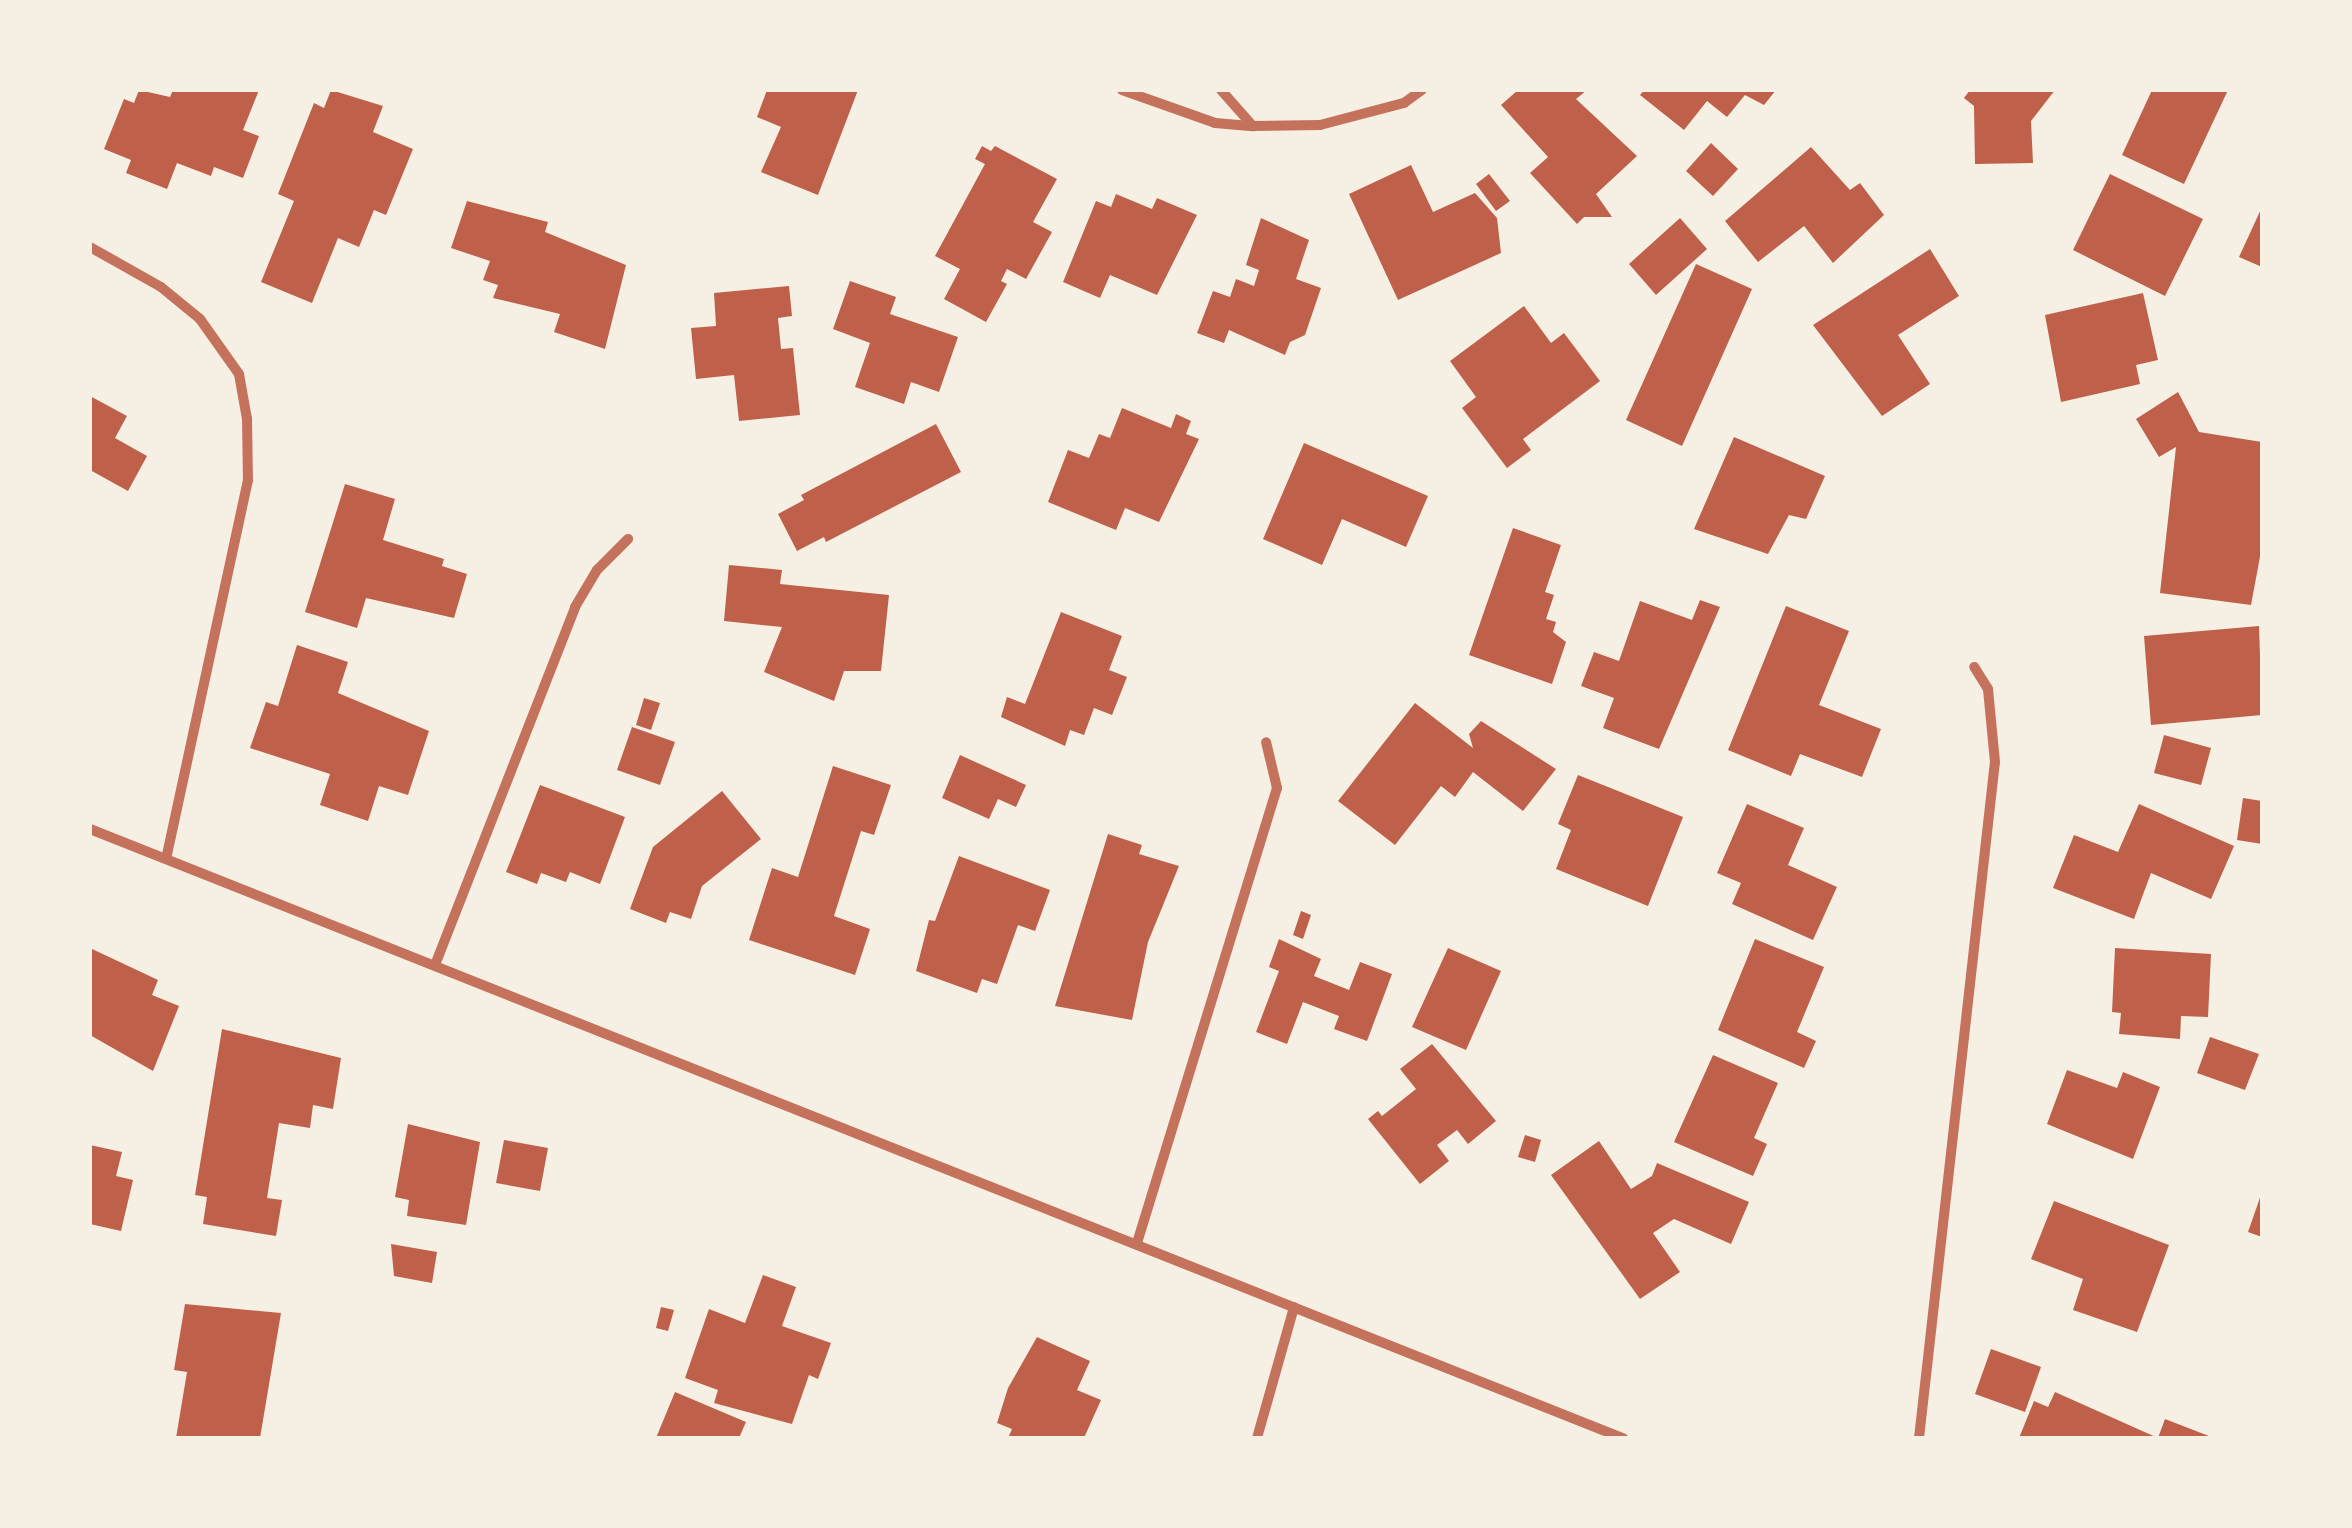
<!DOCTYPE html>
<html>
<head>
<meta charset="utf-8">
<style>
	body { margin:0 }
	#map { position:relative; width:2352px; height:1528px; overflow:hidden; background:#f6efe4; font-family:"Asap Condensed",sans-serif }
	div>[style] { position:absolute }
	.building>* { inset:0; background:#bf614a }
	.minor>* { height:10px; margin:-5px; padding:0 5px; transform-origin:5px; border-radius:5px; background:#c5725c }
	span { translate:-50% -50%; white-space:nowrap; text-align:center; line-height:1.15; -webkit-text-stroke:9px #f6efe4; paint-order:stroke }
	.frame { position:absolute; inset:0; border:92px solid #f6efe4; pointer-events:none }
</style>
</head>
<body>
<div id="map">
	<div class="building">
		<i style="clip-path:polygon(139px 90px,170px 97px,173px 90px,259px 90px,243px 130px,259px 136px,243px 178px,214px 167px,211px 176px,177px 163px,167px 189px,126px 173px,131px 160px,104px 149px,124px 99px,134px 103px)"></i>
		<i style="clip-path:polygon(331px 90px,383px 106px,373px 132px,413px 149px,386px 215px,374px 210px,359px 247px,338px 238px,312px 303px,261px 282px,294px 201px,278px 194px,314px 103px,324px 108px)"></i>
		<i style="clip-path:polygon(767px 90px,858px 90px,818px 195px,761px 172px,781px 127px,757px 117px)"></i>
		<i style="clip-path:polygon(1518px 90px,1587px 90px,1576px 99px,1637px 156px,1596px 194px,1612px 217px,1584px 217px,1577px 224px,1530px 173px,1548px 157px,1501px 105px)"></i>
		<i style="clip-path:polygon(1644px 90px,1776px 90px,1764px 105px,1745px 95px,1727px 117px,1707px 101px,1684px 130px,1640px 95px)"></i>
		<i style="clip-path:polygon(1970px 90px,2055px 90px,2031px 121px,2033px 163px,1975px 164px,1974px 106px,1964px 98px)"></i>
		<i style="clip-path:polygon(2152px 90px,2228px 90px,2184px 184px,2122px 155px)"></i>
		<i style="clip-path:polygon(1711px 143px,1738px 169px,1713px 196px,1686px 171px)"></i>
		<i style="clip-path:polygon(982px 146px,991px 151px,995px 146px,1057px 179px,1033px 222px,1052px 232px,1026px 279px,1007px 269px,1001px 281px,1007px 284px,986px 322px,944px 299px,960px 269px,935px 256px,985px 164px,975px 159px)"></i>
		<i style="clip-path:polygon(1811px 147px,1850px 190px,1860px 183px,1884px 215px,1833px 263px,1804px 226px,1758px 262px,1725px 221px)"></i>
		<i style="clip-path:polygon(1411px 165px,1433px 212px,1475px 193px,1497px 218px,1501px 253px,1398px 300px,1349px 194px)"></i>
		<i style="clip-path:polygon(1489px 174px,1510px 201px,1496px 211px,1476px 184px)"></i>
		<i style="clip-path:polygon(2110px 174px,2203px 219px,2165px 296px,2073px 250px)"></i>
		<i style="clip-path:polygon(1116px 194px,1152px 209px,1157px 198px,1197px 215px,1157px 295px,1110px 275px,1100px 298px,1063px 282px,1096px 201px,1111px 207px)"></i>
		<i style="clip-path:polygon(467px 201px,548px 222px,545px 232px,626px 265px,605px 349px,554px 332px,560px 314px,493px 298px,498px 285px,483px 280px,490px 261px,451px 248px)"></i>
		<i style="clip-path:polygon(2262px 207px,2262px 267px,2239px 257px)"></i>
		<i style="clip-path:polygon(1261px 218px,1309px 240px,1296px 279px,1321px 288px,1305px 335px,1290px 342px,1285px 355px,1229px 330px,1224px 343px,1197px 333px,1213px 291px,1230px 297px,1236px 279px,1254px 286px,1259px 270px,1246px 265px)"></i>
		<i style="clip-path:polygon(1680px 218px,1707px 249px,1656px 295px,1629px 264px)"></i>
		<i style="clip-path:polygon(1930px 249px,1959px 296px,1898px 335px,1930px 384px,1882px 416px,1813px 325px)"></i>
		<i style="clip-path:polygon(1696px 264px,1752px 289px,1682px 446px,1626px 420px)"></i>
		<i style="clip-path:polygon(850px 281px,896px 297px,890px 314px,958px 337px,939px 392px,911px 382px,904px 404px,855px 387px,870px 343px,833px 329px)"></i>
		<i style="clip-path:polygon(789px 286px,792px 316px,778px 318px,781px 349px,793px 348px,800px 415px,739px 421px,734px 375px,696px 379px,691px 328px,716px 326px,714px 293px)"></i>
		<i style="clip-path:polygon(2143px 293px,2158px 360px,2136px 365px,2140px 384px,2061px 402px,2045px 315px)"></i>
		<i style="clip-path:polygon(1524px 306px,1551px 343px,1564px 333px,1600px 381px,1523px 439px,1531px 450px,1507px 468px,1462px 408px,1476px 397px,1450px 361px)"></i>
		<i style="clip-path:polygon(2178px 392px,2199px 432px,2262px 442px,2262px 546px,2251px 605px,2160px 593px,2176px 447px,2159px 457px,2136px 419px)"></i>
		<i style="clip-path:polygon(90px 396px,127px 416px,115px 438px,147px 456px,128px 491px,90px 470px)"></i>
		<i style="clip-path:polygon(1122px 408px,1171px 428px,1176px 414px,1191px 421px,1186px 434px,1199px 439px,1159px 522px,1125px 508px,1116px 530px,1048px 502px,1068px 450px,1089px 458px,1099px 434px,1110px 438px)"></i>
		<i style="clip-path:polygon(936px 424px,961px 472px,826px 542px,824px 537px,797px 551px,778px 514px,804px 500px,801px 495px)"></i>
		<i style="clip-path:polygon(1734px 437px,1825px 476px,1806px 519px,1789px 515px,1768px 554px,1694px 529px)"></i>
		<i style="clip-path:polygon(1304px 443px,1428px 496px,1406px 547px,1342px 519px,1322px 565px,1263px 539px)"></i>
		<i style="clip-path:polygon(345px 484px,395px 499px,383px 540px,444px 559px,442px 566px,467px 574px,454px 618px,366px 598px,357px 628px,305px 612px)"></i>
		<i style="clip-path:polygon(1513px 528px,1561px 545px,1545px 592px,1554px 595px,1546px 619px,1556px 622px,1553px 632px,1566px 642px,1552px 684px,1469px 655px)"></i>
		<i style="clip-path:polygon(729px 565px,782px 570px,780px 584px,889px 595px,881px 671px,844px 671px,834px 701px,764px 672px,782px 627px,724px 621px)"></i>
		<i style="clip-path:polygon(1700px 600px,1720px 607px,1659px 749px,1603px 728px,1614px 698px,1581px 686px,1594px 652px,1619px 661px,1640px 601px,1692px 620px)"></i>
		<i style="clip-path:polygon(1786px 606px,1849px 631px,1819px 705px,1881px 729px,1862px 777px,1800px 754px,1791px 776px,1728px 750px)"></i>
		<i style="clip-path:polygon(1061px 612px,1122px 636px,1109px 670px,1127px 677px,1112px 715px,1094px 708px,1084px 735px,1070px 730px,1065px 746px,1001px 717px,1007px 697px,1025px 704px)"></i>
		<i style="clip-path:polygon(2259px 626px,2262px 715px,2151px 725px,2144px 636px)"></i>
		<i style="clip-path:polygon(297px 645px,348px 662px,338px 693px,429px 731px,408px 795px,379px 786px,368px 821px,320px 805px,330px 774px,250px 748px,266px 702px,278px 706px)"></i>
		<i style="clip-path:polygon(644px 698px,660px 703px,651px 730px,636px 725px)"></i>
		<i style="clip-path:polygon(1415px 703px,1473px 748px,1469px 734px,1481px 721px,1556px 769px,1523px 811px,1473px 772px,1455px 797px,1441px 786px,1395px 845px,1338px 801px)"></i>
		<i style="clip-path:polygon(632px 727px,675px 742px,660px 785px,617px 770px)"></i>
		<i style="clip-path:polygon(2164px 735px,2211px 748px,2201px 785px,2154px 773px)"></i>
		<i style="clip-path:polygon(960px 755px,1026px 785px,1016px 807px,998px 799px,989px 819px,942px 798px)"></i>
		<i style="clip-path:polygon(833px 766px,891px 785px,874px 835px,861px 831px,834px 916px,870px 929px,855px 975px,749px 940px,772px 868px,798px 877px)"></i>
		<i style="clip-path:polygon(1578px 775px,1683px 817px,1648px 906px,1556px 869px,1571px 830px,1558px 824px)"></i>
		<i style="clip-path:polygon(540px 785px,625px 817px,600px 884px,570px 872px,566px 882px,541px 873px,537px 884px,506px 872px)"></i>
		<i style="clip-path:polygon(722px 791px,761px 839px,702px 886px,691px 919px,670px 912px,666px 923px,630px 909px,653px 847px)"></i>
		<i style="clip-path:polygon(2243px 798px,2262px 801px,2262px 844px,2237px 840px)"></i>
		<i style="clip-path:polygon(1747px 804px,1804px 828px,1788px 865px,1837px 887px,1813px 940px,1732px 904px,1741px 883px,1717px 873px)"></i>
		<i style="clip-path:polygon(2139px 804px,2234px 846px,2211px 899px,2151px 873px,2134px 919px,2053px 888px,2074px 835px,2118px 852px)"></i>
		<i style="clip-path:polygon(1108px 834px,1142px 845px,1139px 854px,1179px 866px,1148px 942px,1132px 1020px,1055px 1006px)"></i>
		<i style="clip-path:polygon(959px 856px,1050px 890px,1035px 931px,1018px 925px,997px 984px,982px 979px,977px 993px,916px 971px,929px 920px,935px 921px)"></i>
		<i style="clip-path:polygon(1301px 911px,1311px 915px,1303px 939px,1293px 935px)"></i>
		<i style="clip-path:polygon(1279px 939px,1321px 959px,1314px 976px,1349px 990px,1360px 962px,1392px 974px,1367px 1041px,1334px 1029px,1339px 1016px,1303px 1002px,1287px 1044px,1256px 1032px,1279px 971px,1269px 967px)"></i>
		<i style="clip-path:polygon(1755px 939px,1824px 967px,1797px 1032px,1816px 1041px,1804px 1068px,1718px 1030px)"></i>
		<i style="clip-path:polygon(90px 948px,158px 980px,152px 995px,179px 1006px,153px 1071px,90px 1035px)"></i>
		<i style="clip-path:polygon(1448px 948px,1501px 971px,1466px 1050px,1412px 1027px)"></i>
		<i style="clip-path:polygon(2115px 948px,2211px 954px,2208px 1017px,2181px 1016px,2180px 1039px,2119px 1034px,2121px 1013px,2112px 1012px)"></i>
		<i style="clip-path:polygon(222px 1029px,341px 1058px,333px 1109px,313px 1105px,310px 1128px,279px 1123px,267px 1198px,282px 1200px,276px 1236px,203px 1224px,207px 1197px,195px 1195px)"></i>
		<i style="clip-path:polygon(2210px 1037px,2259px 1054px,2245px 1090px,2197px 1073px)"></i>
		<i style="clip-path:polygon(1432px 1044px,1496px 1121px,1468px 1144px,1457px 1130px,1437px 1145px,1449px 1161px,1420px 1184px,1368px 1119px,1378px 1111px,1382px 1116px,1416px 1089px,1400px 1069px)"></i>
		<i style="clip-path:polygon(1713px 1055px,1778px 1083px,1754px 1138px,1767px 1144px,1753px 1176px,1674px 1142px)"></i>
		<i style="clip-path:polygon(2067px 1070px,2117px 1088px,2123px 1072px,2160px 1087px,2133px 1159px,2047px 1124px)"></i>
		<i style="clip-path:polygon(408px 1124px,480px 1142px,466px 1225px,407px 1216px,409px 1200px,395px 1197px)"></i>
		<i style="clip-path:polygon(1525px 1135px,1541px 1140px,1535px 1162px,1518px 1157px)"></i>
		<i style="clip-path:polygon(504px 1140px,548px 1148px,540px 1191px,496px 1183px)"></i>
		<i style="clip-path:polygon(1599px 1141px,1631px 1189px,1652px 1176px,1657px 1163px,1749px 1202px,1731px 1244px,1674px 1219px,1653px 1233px,1680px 1272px,1640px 1299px,1551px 1175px)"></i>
		<i style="clip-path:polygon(90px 1145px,122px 1152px,116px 1176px,133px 1180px,121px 1231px,90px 1224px)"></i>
		<i style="clip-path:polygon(2262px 1192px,2262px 1237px,2248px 1232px)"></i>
		<i style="clip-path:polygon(2054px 1201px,2169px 1245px,2137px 1332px,2073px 1310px,2083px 1279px,2031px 1259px)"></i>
		<i style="clip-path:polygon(391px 1244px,437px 1252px,432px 1283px,394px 1276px)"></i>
		<i style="clip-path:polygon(763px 1275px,796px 1287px,782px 1326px,831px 1343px,818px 1379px,809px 1375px,792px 1424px,714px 1403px,718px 1390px,685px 1378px,709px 1309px,745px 1323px)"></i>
		<i style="clip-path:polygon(185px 1304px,281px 1313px,260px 1438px,176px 1438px,187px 1372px,174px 1370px)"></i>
		<i style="clip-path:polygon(661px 1307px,674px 1310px,668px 1331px,656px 1328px)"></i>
		<i style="clip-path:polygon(1037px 1337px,1090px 1361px,1077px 1390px,1101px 1400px,1084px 1438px,1008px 1438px,1012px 1429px,997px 1423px,1008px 1388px)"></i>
		<i style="clip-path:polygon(1991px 1349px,2041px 1367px,2025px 1412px,1975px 1394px)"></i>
		<i style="clip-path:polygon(675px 1392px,746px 1422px,739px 1438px,656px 1438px)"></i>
		<i style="clip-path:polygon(2055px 1392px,2158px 1438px,2019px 1438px,2034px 1401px,2048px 1407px)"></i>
		<i style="clip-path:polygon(2165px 1419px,2214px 1438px,2158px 1438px)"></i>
	</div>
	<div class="minor">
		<i style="left:1122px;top:90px;width:99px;rotate:19.5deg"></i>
		<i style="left:1215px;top:123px;width:38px;rotate:5deg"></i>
		<i style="left:1253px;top:126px;width:67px;rotate:-0.9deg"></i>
		<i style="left:1320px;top:125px;width:87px;rotate:-14.7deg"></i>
		<i style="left:1404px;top:103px;width:22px;rotate:-36deg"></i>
		<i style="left:1221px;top:90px;width:47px;rotate:48.5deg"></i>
		<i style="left:90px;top:247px;width:81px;rotate:29.4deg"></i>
		<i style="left:161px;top:287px;width:50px;rotate:39.4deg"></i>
		<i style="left:200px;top:319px;width:67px;rotate:54.7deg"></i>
		<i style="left:239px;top:374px;width:46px;rotate:79.9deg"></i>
		<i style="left:247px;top:419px;width:61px;rotate:89.1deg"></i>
		<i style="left:248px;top:480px;width:387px;rotate:102.2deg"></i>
		<i style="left:90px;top:829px;width:1650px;rotate:21.67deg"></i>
		<i style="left:435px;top:965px;width:384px;rotate:-68.6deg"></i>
		<i style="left:575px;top:607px;width:43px;rotate:-59.3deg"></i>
		<i style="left:597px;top:570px;width:44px;rotate:-45deg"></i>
		<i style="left:1137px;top:1243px;width:476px;rotate:-72.9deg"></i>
		<i style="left:1277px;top:788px;width:47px;rotate:-103.4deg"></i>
		<i style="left:1257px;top:1438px;width:136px;rotate:-74.2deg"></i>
		<i style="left:1919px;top:1438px;width:680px;rotate:-83.59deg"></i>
		<i style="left:1995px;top:762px;width:73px;rotate:-95.5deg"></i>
		<i style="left:1988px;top:689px;width:26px;rotate:-122deg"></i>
	</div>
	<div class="frame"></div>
</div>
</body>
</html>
